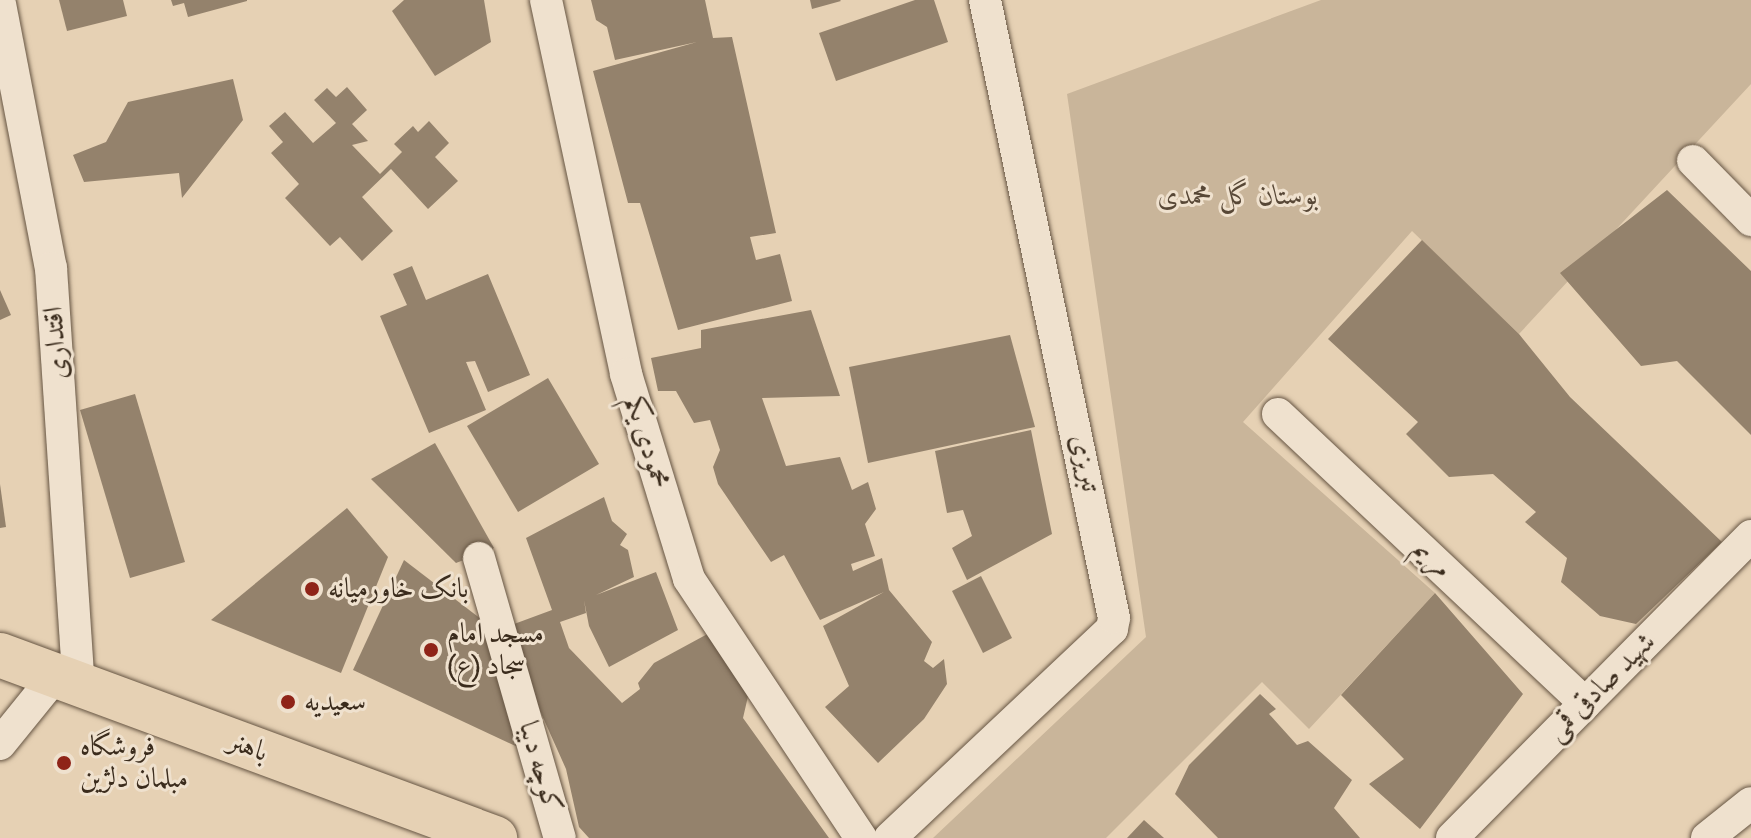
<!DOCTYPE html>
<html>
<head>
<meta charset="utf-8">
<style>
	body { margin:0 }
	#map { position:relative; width:1751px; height:838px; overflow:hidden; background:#e6d1b4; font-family:"IM FELL DW Pica",Amiri,serif }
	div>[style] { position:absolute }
	.green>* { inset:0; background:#c9b59a }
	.building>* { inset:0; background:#94826c }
	.roads { filter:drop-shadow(0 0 2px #665543) drop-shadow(0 0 2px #665543) }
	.minor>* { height:32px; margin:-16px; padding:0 16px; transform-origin:16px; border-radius:16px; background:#efe1ce }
	.primary>* { height:44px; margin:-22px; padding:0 22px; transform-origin:22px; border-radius:22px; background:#e6d1b4 }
	.dots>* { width:22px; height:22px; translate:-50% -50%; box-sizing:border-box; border:4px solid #efe1ce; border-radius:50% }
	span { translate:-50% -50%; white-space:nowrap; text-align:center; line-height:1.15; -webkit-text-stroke:6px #efe1ce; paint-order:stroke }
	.park-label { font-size:28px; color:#574736; font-style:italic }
	.street-label { font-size:28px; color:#3b2c1d }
	.poi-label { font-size:28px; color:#3b2c1d }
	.left { translate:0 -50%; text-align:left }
</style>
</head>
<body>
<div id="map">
	<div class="green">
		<i style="clip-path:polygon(1321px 0,1751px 0,1751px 84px,1519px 334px,1412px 231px,1243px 422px,1435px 593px,1309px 729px,1262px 682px,1106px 838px,933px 838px,1146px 637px,1067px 94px)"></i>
	</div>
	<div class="building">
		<i style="clip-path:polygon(59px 0,123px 0,127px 16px,67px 31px)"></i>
		<i style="clip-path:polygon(171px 0,247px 0,247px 1px,188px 17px,184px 3px,173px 6px)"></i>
		<i style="clip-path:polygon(404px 0,484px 0,491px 42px,435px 76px,392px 11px)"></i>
		<i style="clip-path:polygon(591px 0,705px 0,713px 38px,732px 37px,776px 233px,750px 237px,756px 260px,780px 254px,792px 301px,678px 330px,640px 203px,628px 203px,593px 71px,697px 42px,615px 60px,607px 27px,596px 20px)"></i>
		<i style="clip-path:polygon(810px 0,840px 0,841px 1px,812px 9px)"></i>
		<i style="clip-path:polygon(915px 0,934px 0,948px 42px,836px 81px,819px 33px)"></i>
		<i style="clip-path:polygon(233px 79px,243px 120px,182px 198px,179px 173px,84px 182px,73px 155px,106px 142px,128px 102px)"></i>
		<i style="clip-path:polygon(347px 87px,367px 110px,352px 124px,368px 141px,352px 145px,380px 174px,402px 152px,394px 144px,413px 126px,418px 132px,429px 121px,449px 143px,435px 157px,458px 181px,428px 209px,391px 169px,362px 197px,393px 231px,362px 261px,340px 237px,330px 246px,285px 198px,299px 184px,271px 153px,283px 142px,269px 126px,285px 112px,313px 143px,336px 123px,314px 100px,327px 88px,336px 97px)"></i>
		<i style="clip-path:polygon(1667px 190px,1751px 271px,1751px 435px,1677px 361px,1641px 366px,1560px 273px)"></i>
		<i style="clip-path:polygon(1422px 240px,1519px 334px,1570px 397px,1722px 542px,1636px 624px,1600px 616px,1561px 582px,1567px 558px,1525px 522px,1536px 512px,1493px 474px,1449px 477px,1406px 434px,1418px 422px,1328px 339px)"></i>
		<i style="clip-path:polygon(412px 266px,426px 300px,488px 274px,530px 375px,488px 392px,475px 361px,466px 362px,486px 410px,429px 433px,380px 316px,407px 305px,393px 274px)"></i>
		<i style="clip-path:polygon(0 290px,11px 315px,0 320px)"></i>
		<i style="clip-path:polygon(811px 310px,840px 396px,762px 398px,786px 466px,840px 457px,852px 490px,868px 482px,876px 509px,865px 524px,875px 556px,851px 564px,853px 571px,882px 558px,889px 590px,932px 642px,924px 661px,933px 668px,944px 659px,947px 684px,924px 719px,878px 763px,825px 707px,849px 686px,823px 626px,884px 592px,820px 620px,784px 555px,771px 562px,718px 484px,713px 467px,720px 450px,710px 420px,694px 423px,676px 391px,658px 391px,651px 358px,701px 348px,701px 330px)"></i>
		<i style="clip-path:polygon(1010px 335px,1035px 427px,868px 463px,849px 367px)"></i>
		<i style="clip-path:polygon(548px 378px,599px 464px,518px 512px,467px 426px)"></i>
		<i style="clip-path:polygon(135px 394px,185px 562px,130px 578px,80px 410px)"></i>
		<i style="clip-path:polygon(1031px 430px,1052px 534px,967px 580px,952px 548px,972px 536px,963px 510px,947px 513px,935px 451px)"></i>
		<i style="clip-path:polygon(435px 443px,494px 548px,456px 563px,371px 479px)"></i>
		<i style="clip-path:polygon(0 484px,6px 527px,0 528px)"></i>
		<i style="clip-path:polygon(604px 497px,612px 521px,627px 534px,620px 545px,628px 550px,634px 577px,596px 595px,656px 572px,678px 630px,609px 667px,589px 626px,584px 600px,586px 613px,560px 622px,569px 648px,622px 703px,640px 689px,638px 683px,654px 663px,713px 631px,749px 692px,743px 718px,829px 838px,589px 838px,579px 827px,566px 769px,503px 628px,552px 610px,526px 538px)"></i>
		<i style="clip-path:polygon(347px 508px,388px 557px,341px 673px,211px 620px)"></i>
		<i style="clip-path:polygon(404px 560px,494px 629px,522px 749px,353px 670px)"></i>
		<i style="clip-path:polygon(981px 576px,1012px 638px,983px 653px,952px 591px)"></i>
		<i style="clip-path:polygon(1435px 593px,1523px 694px,1420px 829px,1369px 784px,1404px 759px,1341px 695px)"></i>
		<i style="clip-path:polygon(1260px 694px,1276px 709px,1269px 714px,1297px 745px,1308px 741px,1352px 780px,1334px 808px,1360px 838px,1218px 838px,1175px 794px,1189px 765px)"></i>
		<i style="clip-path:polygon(1144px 820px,1164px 838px,1127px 838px)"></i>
	</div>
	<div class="roads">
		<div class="minor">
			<i style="left:546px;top:0;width:382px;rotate:77.9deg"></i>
			<i style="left:626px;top:374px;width:214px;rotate:72.9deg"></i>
			<i style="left:689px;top:579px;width:311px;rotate:56.4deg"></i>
			<i style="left:0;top:4px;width:269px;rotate:79.1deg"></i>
			<i style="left:51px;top:268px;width:419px;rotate:86.2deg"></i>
			<i style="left:1693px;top:161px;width:83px;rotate:45.5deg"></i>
			<i style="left:1278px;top:414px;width:422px;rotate:43.3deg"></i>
			<i style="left:479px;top:558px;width:291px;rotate:73.9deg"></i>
			<i style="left:0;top:744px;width:87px;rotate:-51deg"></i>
			<i style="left:890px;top:838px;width:305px;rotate:-43.3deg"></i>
			<i style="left:1112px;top:629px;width:11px;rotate:-80deg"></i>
			<i style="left:1114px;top:618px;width:631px;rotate:-101.79deg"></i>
			<i style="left:1452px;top:838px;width:425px;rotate:-45.3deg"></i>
			<i style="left:1707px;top:838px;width:56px;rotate:-38.5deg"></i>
		</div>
		<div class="primary">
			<i style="left:0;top:655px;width:528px;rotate:20.29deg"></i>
		</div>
	</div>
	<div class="dots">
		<i style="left:312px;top:589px;background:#8f2418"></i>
		<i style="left:431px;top:650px;background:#8f2418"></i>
		<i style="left:288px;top:702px;background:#8f2418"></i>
		<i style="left:64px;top:763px;background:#8f2418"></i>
	</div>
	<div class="park-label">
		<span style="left:1238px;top:196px">بوستان گل محمدی</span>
	</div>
	<div class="street-label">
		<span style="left:56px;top:343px;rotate:-94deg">اقتداری</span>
		<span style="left:647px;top:442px;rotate:73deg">محمودی یکم</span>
		<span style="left:1085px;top:463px;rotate:78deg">تبریزی</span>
		<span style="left:1432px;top:559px;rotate:43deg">مریم</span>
		<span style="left:1601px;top:687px;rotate:-45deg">شهید صادقی قمی</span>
		<span style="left:248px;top:747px;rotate:20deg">باهنر</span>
		<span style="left:540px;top:767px;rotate:74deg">کوچه دیبا</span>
	</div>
	<div class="poi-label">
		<span class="left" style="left:328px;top:589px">بانک خاورمیانه</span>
		<span class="left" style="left:447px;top:650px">مسجد امام<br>سجاد (ع)</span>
		<span class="left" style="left:304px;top:702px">سعیدیه</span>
		<span class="left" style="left:80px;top:763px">فروشگاه<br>مبلمان دلژین</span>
	</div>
</div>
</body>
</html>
